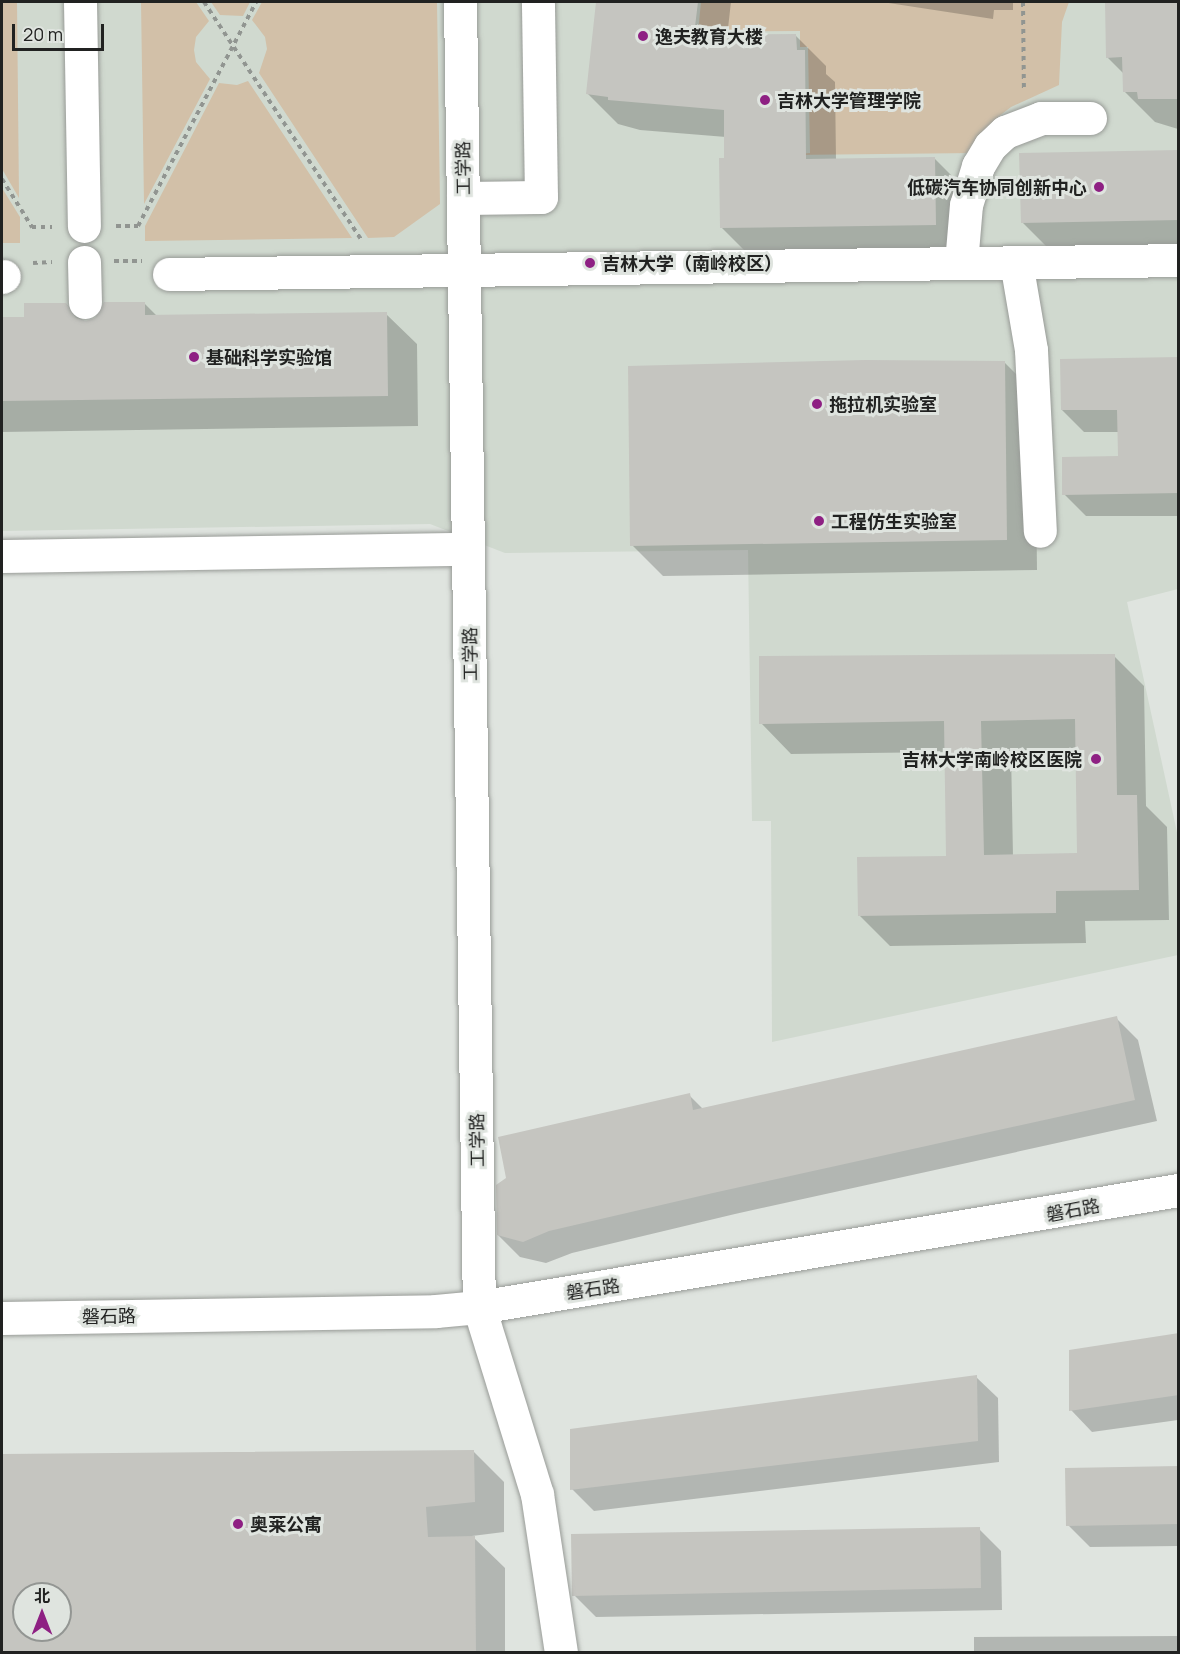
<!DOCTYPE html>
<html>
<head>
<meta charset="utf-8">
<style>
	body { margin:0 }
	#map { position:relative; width:1180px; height:1654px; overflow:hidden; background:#dfe4df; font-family:Manrope,"Noto Sans SC",sans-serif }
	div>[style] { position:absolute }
	.built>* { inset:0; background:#d0d9cf }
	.green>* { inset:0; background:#d2c0a8 }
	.shadow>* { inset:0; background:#0003 }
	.building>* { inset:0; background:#c5c5c0 }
	.path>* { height:4px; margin-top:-2px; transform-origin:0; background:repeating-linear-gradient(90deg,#919591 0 4.5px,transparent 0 9px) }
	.roads { filter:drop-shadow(0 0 2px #989b97) drop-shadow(0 0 2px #989b97) }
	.minor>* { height:33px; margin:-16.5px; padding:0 16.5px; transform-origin:16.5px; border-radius:16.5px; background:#fff }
	.dots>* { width:16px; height:16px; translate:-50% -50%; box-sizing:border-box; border:3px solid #dfe4df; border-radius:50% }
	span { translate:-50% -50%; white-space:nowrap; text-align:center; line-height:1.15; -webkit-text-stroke:6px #dfe4df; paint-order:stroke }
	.poi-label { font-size:18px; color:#212221; font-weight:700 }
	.left { translate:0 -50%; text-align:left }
	.right { translate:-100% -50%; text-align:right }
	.street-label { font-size:18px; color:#212221 }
	.frame { position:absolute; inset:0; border:3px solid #212221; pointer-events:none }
	.north { position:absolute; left:12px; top:1582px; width:60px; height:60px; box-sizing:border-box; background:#dfe4df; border:2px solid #939693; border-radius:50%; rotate:0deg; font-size:16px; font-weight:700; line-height:24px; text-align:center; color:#212221 }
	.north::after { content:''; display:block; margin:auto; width:21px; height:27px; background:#8e2083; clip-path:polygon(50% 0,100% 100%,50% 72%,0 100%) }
	.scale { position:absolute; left:12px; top:24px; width:92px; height:27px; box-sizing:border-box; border:3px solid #212221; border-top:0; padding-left:8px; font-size:18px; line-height:21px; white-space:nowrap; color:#212221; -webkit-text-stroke:4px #dfe4df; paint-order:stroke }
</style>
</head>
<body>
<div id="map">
	<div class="built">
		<i style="clip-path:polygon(2px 2px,1178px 2px,1178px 589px,1127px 602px,1178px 837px,1178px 955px,772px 1042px,771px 821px,752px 821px,748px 550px,505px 553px,430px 524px,2px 531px)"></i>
	</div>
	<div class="green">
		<i style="clip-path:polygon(2px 2px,17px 2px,19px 198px,2px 169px)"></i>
		<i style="clip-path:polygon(141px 2px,196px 2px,209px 21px,196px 37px,194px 50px,196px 62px,210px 79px,144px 204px)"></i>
		<i style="clip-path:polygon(211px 2px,250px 2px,243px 16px,220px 15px)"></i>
		<i style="clip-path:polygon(262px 2px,437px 2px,440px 204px,394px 237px,368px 238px,259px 73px,267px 49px,265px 37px,252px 20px)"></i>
		<i style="clip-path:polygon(701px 2px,1069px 2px,1062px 22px,1059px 85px,1011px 107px,998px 117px,976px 153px,790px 155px,810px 153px,808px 47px,800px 47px,800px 31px,698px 32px)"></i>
		<i style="clip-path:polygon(248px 81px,352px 238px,145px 241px,145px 226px,219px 83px,237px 85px)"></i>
		<i style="clip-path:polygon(2px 188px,20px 217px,20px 243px,2px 243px)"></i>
	</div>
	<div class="shadow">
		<i style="clip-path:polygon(598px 2px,731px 2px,727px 37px,796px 36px,826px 66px,826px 74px,835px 82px,836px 160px,934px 158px,965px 189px,966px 255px,752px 258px,721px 227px,726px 137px,640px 130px,618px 124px,588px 94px)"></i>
		<i style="clip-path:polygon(882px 2px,1013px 2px,1013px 10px,994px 10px,993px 19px)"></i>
		<i style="clip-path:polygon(1107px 2px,1178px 2px,1178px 129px,1155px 122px,1124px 91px,1124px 74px,1107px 57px)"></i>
		<i style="clip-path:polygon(1178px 152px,1178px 251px,1053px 253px,1022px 222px)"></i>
		<i style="clip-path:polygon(144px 303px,157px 316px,386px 314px,417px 344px,418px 426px,2px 432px,2px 319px,26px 319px,66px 304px,85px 322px)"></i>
		<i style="clip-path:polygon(1178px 358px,1178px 516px,1086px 516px,1064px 494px,1119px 457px,1119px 432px,1084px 432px,1062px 410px)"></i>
		<i style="clip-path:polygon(1004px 362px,1035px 393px,1037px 570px,663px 576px,632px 545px)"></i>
		<i style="clip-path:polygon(evenodd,1114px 656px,1144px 686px,1146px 806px,1167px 827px,1169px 920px,1085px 921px,1086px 943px,890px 946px,859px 915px,947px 857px,946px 752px,791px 754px,761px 723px,1114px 656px,1077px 750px,1078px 855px,1013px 856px,1011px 751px,1077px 750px)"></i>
		<i style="clip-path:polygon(1116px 1018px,1138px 1040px,1157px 1121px,735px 1214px,572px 1253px,546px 1263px,520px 1257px,498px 1235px,689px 1095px,703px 1109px)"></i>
		<i style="clip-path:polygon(1178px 1335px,1178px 1420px,1092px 1432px,1071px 1410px)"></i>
		<i style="clip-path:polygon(976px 1377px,998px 1398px,999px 1462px,594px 1511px,572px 1489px)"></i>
		<i style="clip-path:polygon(evenodd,474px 1452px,504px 1482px,504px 1532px,472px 1536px,505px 1568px,505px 1652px,2px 1652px,2px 1456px,474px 1452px,24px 1594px,60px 1594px,60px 1630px,24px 1630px,24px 1594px)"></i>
		<i style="clip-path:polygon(1178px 1468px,1178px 1546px,1090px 1547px,1068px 1525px)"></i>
		<i style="clip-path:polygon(979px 1529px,1001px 1551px,1002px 1610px,596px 1617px,574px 1595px)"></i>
		<i style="clip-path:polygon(1178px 1636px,1178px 1652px,580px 1652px,974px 1651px,974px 1637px)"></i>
	</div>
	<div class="building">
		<i style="clip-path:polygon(596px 2px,698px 2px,694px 35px,796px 34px,797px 50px,805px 50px,806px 159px,935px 157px,936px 225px,720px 228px,719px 158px,724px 158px,724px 110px,608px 100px,608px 97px,586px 94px)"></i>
		<i style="clip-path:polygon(1105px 2px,1179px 2px,1178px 99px,1138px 99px,1137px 92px,1123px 92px,1122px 57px,1106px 58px)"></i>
		<i style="clip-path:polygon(1179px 150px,1179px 220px,1021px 223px,1019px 153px)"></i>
		<i style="clip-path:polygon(104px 302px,145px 302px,145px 315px,387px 312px,388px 396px,2px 401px,2px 317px,24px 317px,24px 303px,66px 303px,76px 318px,86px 321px,95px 318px)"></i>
		<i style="clip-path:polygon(1179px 357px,1179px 493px,1062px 495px,1062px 457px,1118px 456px,1117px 410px,1061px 410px,1060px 359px)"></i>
		<i style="clip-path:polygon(865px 360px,1005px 361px,1007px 540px,630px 546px,628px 366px)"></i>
		<i style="clip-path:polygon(evenodd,1115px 654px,1117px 795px,1137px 795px,1139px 890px,1056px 891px,1056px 913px,858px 916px,857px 857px,946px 856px,944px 721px,759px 724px,759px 656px,1115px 654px,1075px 719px,1077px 853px,984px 855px,981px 721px,1075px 719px)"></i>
		<i style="clip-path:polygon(1117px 1016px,1135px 1100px,713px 1193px,549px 1231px,523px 1242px,497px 1235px,496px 1185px,506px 1178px,498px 1137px,690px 1093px,693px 1110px)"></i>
		<i style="clip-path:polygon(1179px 1333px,1179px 1395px,1069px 1411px,1069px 1350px)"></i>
		<i style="clip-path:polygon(977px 1375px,978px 1441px,570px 1490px,570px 1429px)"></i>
		<i style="clip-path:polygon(evenodd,474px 1450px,475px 1502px,426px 1507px,428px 1537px,475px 1536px,476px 1653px,2px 1653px,2px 1454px,474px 1450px,24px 1594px,60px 1594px,60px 1630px,24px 1630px,24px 1594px)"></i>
		<i style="clip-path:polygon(1179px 1466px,1179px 1524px,1066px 1526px,1065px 1468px)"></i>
		<i style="clip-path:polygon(980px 1527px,981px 1588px,572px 1596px,571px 1534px)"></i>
	</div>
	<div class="path">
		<i style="left:204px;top:2px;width:284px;rotate:56.5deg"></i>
		<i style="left:1023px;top:2px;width:90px;rotate:89.4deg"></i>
		<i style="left:2px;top:179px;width:57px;rotate:58deg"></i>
		<i style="left:32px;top:227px;width:20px"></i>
		<i style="left:116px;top:226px;width:22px"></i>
		<i style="left:138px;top:226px;width:253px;rotate:-62.2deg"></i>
		<i style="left:114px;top:261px;width:28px"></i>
		<i style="left:33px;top:263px;width:19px;rotate:-3deg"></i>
	</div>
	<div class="roads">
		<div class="minor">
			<i style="left:80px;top:2px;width:224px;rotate:89deg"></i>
			<i style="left:460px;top:2px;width:1305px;rotate:89.17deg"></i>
			<i style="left:479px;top:1307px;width:196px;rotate:72.8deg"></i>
			<i style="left:537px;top:1494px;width:160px;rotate:81.4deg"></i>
			<i style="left:463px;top:198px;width:78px;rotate:-0.7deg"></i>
			<i style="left:541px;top:197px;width:195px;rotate:-90.9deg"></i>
			<i style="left:84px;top:262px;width:40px;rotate:88.6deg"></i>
			<i style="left:1016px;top:262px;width:89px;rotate:80.3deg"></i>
			<i style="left:1031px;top:350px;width:181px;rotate:87.2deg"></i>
			<i style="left:961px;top:263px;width:58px;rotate:-85.1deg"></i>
			<i style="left:966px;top:205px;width:41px;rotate:-72.9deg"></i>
			<i style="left:978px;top:166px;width:23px;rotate:-59deg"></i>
			<i style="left:990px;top:146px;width:21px;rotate:-43deg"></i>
			<i style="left:1005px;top:132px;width:39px;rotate:-21deg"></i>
			<i style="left:1041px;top:118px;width:49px"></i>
			<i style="left:169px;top:274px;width:1009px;rotate:-0.79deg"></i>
			<i style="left:2px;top:277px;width:2px;rotate:-27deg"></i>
			<i style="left:2px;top:556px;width:466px;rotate:-0.9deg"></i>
			<i style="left:2px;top:1318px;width:434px;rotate:-0.9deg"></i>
			<i style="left:436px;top:1311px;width:43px;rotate:-5.3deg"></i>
			<i style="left:479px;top:1307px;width:709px;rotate:-9.5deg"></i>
		</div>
	</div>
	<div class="dots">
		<i style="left:643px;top:36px;background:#8e2083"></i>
		<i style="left:765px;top:100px;background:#8e2083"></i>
		<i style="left:1099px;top:187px;background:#8e2083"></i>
		<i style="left:590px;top:263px;background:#8e2083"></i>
		<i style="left:194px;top:357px;background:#8e2083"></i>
		<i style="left:817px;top:404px;background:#8e2083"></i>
		<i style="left:819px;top:521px;background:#8e2083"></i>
		<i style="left:1096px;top:759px;background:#8e2083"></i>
		<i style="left:238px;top:1524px;background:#8e2083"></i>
	</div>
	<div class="poi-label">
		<span class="left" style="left:655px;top:36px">逸夫教育大楼</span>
		<span class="left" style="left:777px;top:100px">吉林大学管理学院</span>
		<span class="right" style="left:1087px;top:187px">低碳汽车协同创新中心</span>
		<span class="left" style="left:602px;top:263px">吉林大学（南岭校区）</span>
		<span class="left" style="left:206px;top:357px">基础科学实验馆</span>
		<span class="left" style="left:829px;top:404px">拖拉机实验室</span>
		<span class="left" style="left:831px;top:521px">工程仿生实验室</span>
		<span class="right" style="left:1082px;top:759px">吉林大学南岭校区医院</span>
		<span class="left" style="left:250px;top:1524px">奥莱公寓</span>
	</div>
	<div class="street-label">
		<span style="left:463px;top:168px;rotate:-91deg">工学路</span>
		<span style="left:470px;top:654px;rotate:-91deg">工学路</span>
		<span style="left:477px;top:1140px;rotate:-91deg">工学路</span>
		<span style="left:1073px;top:1210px;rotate:-11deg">磐石路</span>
		<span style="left:593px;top:1289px;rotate:-9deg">磐石路</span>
		<span style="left:109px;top:1316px;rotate:-1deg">磐石路</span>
	</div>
	<div class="frame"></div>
	<div class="north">北</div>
	<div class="scale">20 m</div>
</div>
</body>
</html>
